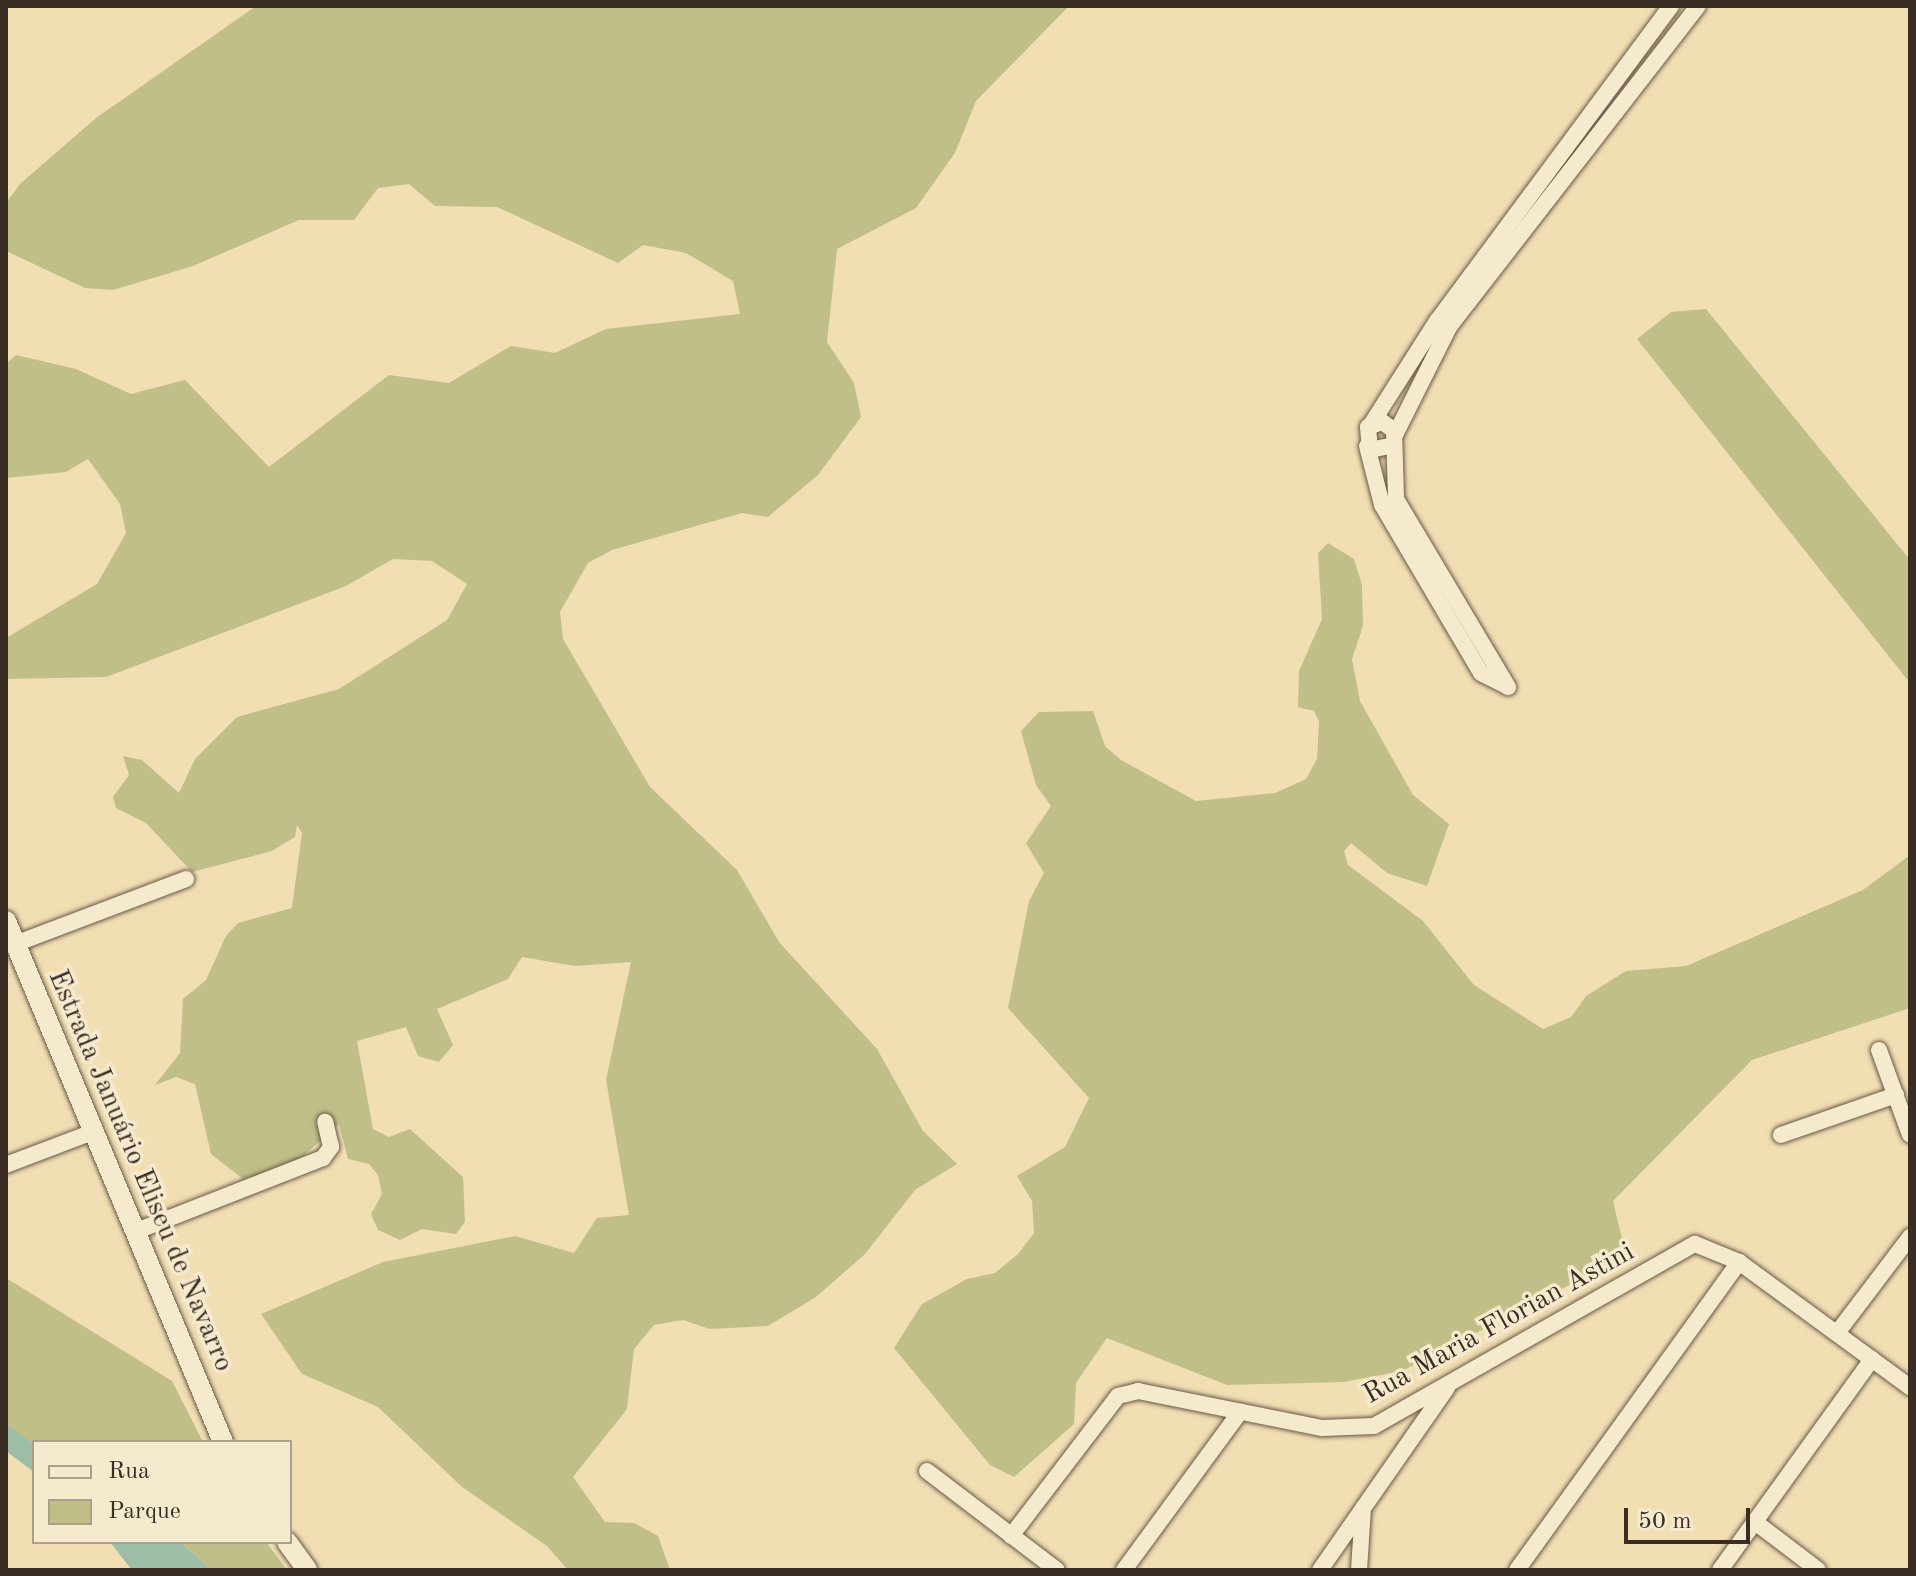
<!DOCTYPE html>
<html>
<head>
<meta charset="utf-8">
<style>
	body { margin:0 }
	#map { position:relative; width:1916px; height:1576px; overflow:hidden; background:#f1deb3; font-family:"Old Standard TT",serif }
	div>[style] { position:absolute }
	.green>* { inset:0; background:#c1bf88 }
	.water>* { inset:0; background:#9cbda6 }
	.roads { filter:drop-shadow(0 0 2px #685948) drop-shadow(0 0 2px #685948) }
	.minor>* { height:16px; margin:-8px; padding:0 8px; transform-origin:8px; border-radius:8px; background:#f6eace }
	.tertiary>* { height:20px; margin:-10px; padding:0 10px; transform-origin:10px; border-radius:10px; background:#f6eace }
	span { translate:-50% -50%; white-space:nowrap; text-align:center; line-height:1.15; -webkit-text-stroke:7px #f6eace; paint-order:stroke }
	.street-label { font-size:28px; color:#3a2d24 }
	.frame { position:absolute; inset:0; border:8px solid #3a2d24; pointer-events:none }
	.legend { position:absolute; left:32px; top:1440px; width:260px; height:104px; box-sizing:border-box; background:#f6eace; border:2px solid #ab9e8a; margin:0; padding:10px 14px; list-style:none; font-size:24px; color:#3a2d24 }
	.legend li { display:flex; align-items:center; gap:16px; height:40px }
	.legend b { width:40px; border:2px solid #ab9e8a }
	.scale { position:absolute; left:1624px; top:1508px; width:126px; height:36px; box-sizing:border-box; border:4px solid #3a2d24; border-top:0; padding-left:10px; font-size:24px; line-height:28px; white-space:nowrap; color:#3a2d24; -webkit-text-stroke:6px #f6eace; paint-order:stroke }
</style>
</head>
<body>
<div id="map">
	<div class="green">
		<i style="clip-path:polygon(256px 6px,1069px 6px,976px 101px,955px 153px,916px 208px,837px 249px,827px 342px,854px 383px,861px 417px,818px 475px,768px 517px,742px 513px,612px 550px,588px 563px,560px 612px,563px 639px,650px 787px,737px 870px,779px 942px,877px 1049px,923px 1131px,957px 1164px,915px 1190px,865px 1254px,816px 1297px,768px 1326px,710px 1329px,683px 1320px,654px 1325px,634px 1349px,627px 1409px,573px 1477px,605px 1522px,634px 1523px,658px 1536px,670px 1570px,568px 1570px,547px 1546px,462px 1487px,378px 1407px,302px 1374px,261px 1314px,383px 1262px,515px 1236px,574px 1253px,597px 1218px,629px 1215px,606px 1080px,631px 962px,575px 966px,522px 957px,508px 979px,437px 1009px,453px 1045px,439px 1062px,418px 1056px,406px 1027px,357px 1041px,373px 1129px,389px 1137px,410px 1129px,463px 1177px,465px 1222px,456px 1234px,422px 1229px,400px 1240px,378px 1230px,371px 1214px,382px 1194px,378px 1175px,369px 1164px,348px 1159px,339px 1124px,292px 1166px,243px 1179px,211px 1154px,195px 1084px,176px 1077px,155px 1085px,180px 1053px,183px 999px,206px 980px,226px 936px,238px 923px,292px 908px,302px 833px,297px 825px,295px 837px,272px 851px,192px 872px,146px 823px,116px 808px,113px 797px,129px 775px,123px 756px,142px 760px,179px 793px,195px 759px,237px 717px,339px 689px,447px 620px,467px 584px,432px 561px,393px 559px,346px 586px,106px 677px,6px 679px,6px 638px,97px 584px,126px 533px,120px 504px,88px 459px,66px 472px,6px 478px,6px 364px,16px 355px,76px 369px,131px 394px,185px 380px,269px 467px,389px 375px,449px 383px,511px 346px,555px 353px,606px 329px,740px 314px,733px 281px,686px 253px,643px 245px,618px 263px,497px 207px,435px 206px,409px 184px,378px 188px,354px 220px,299px 220px,193px 266px,113px 290px,85px 288px,6px 251px,6px 203px,20px 184px,96px 118px)"></i>
		<i style="clip-path:polygon(1706px 309px,1910px 560px,1910px 683px,1637px 339px,1671px 312px)"></i>
		<i style="clip-path:polygon(1328px 543px,1354px 559px,1362px 585px,1363px 626px,1352px 659px,1360px 701px,1413px 795px,1449px 824px,1427px 886px,1387px 873px,1351px 843px,1344px 851px,1348px 865px,1423px 921px,1474px 985px,1543px 1029px,1571px 1017px,1586px 996px,1626px 971px,1686px 966px,1863px 890px,1910px 855px,1910px 1008px,1752px 1060px,1613px 1201px,1626px 1256px,1402px 1371px,1344px 1382px,1227px 1385px,1107px 1338px,1076px 1383px,1074px 1424px,1014px 1477px,990px 1465px,894px 1348px,922px 1304px,967px 1279px,995px 1273px,1018px 1254px,1034px 1233px,1032px 1201px,1017px 1176px,1065px 1147px,1089px 1098px,1008px 1008px,1029px 901px,1044px 873px,1026px 843px,1051px 806px,1036px 785px,1021px 731px,1039px 712px,1093px 711px,1105px 746px,1121px 760px,1196px 801px,1275px 793px,1306px 779px,1317px 759px,1319px 721px,1314px 711px,1298px 707px,1299px 671px,1322px 619px,1318px 553px)"></i>
		<i style="clip-path:polygon(6px 1278px,172px 1381px,203px 1442px,34px 1444px,8px 1430px)"></i>
		<i style="clip-path:polygon(180px 1542px,266px 1542px,287px 1570px,212px 1570px)"></i>
	</div>
	<div class="water">
		<i style="clip-path:polygon(6px 1425px,34px 1444px,34px 1472px,6px 1451px)"></i>
		<i style="clip-path:polygon(110px 1542px,180px 1542px,212px 1570px,131px 1569px)"></i>
	</div>
	<div class="roads">
		<div class="minor">
			<i style="left:1370px;top:426px;width:125px;rotate:-57.5deg"></i>
			<i style="left:1437px;top:321px;width:392px;rotate:-53.4deg"></i>
			<i style="left:1395px;top:435px;width:121px;rotate:-63.4deg"></i>
			<i style="left:1449px;top:327px;width:406px;rotate:-52.2deg"></i>
			<i style="left:1394px;top:445px;width:25px;rotate:168deg"></i>
			<i style="left:1370px;top:450px;width:23px;rotate:-95deg"></i>
			<i style="left:1368px;top:427px;width:15px;rotate:-20deg"></i>
			<i style="left:1382px;top:422px;width:14px;rotate:34deg"></i>
			<i style="left:1394px;top:430px;width:69px;rotate:88.3deg"></i>
			<i style="left:1396px;top:499px;width:219px;rotate:59.2deg"></i>
			<i style="left:1367px;top:446px;width:61px;rotate:75.7deg"></i>
			<i style="left:1382px;top:505px;width:195px;rotate:59.5deg"></i>
			<i style="left:1481px;top:673px;width:29px;rotate:27deg"></i>
			<i style="left:15px;top:944px;width:183px;rotate:-20.8deg"></i>
			<i style="left:1879px;top:1050px;width:90px;rotate:70deg"></i>
			<i style="left:1781px;top:1135px;width:122px;rotate:-19.2deg"></i>
			<i style="left:6px;top:1165px;width:93px;rotate:-20.8deg"></i>
			<i style="left:134px;top:1232px;width:203px;rotate:-21.4deg"></i>
			<i style="left:323px;top:1158px;width:14px;rotate:-54deg"></i>
			<i style="left:331px;top:1147px;width:26px;rotate:-103deg"></i>
			<i style="left:1837px;top:1333px;width:121px;rotate:-52.8deg"></i>
			<i style="left:927px;top:1471px;width:163px;rotate:37.3deg"></i>
			<i style="left:1755px;top:1522px;width:79px;rotate:37.3deg"></i>
			<i style="left:1011px;top:1536px;width:176px;rotate:-52.6deg"></i>
			<i style="left:1118px;top:1396px;width:21px;rotate:-14deg"></i>
			<i style="left:1138px;top:1391px;width:188px;rotate:11.4deg"></i>
			<i style="left:1322px;top:1428px;width:52px;rotate:-2.2deg"></i>
			<i style="left:1374px;top:1426px;width:369px;rotate:-29.6deg"></i>
			<i style="left:1695px;top:1244px;width:48px;rotate:22.2deg"></i>
			<i style="left:1739px;top:1262px;width:212px;rotate:36.2deg"></i>
			<i style="left:1124px;top:1570px;width:196px;rotate:-53.7deg"></i>
			<i style="left:1320px;top:1570px;width:222px;rotate:-55.1deg"></i>
			<i style="left:1359px;top:1570px;width:62px;rotate:-86.3deg"></i>
			<i style="left:1517px;top:1570px;width:380px;rotate:-54.2deg"></i>
			<i style="left:1720px;top:1570px;width:260px;rotate:-54.2deg"></i>
		</div>
		<div class="tertiary">
			<i style="left:6px;top:921px;width:564px;rotate:67.39deg"></i>
			<i style="left:287px;top:1542px;width:34px;rotate:54deg"></i>
		</div>
	</div>
	<div class="street-label">
		<span style="left:140px;top:1171px;rotate:67deg">Estrada Januário Eliseu de Navarro</span>
		<span style="left:1499px;top:1324px;rotate:-29deg">Rua Maria Florian Astini</span>
	</div>
	<div class="frame"></div>
	<ul class="legend">
	<li><b style="height:10px;background:#f6eace"></b>Rua</li>
	<li><b style="height:22px;background:#c1bf88"></b>Parque</li>
	</ul>
	<div class="scale">50 m</div>
</div>
</body>
</html>
